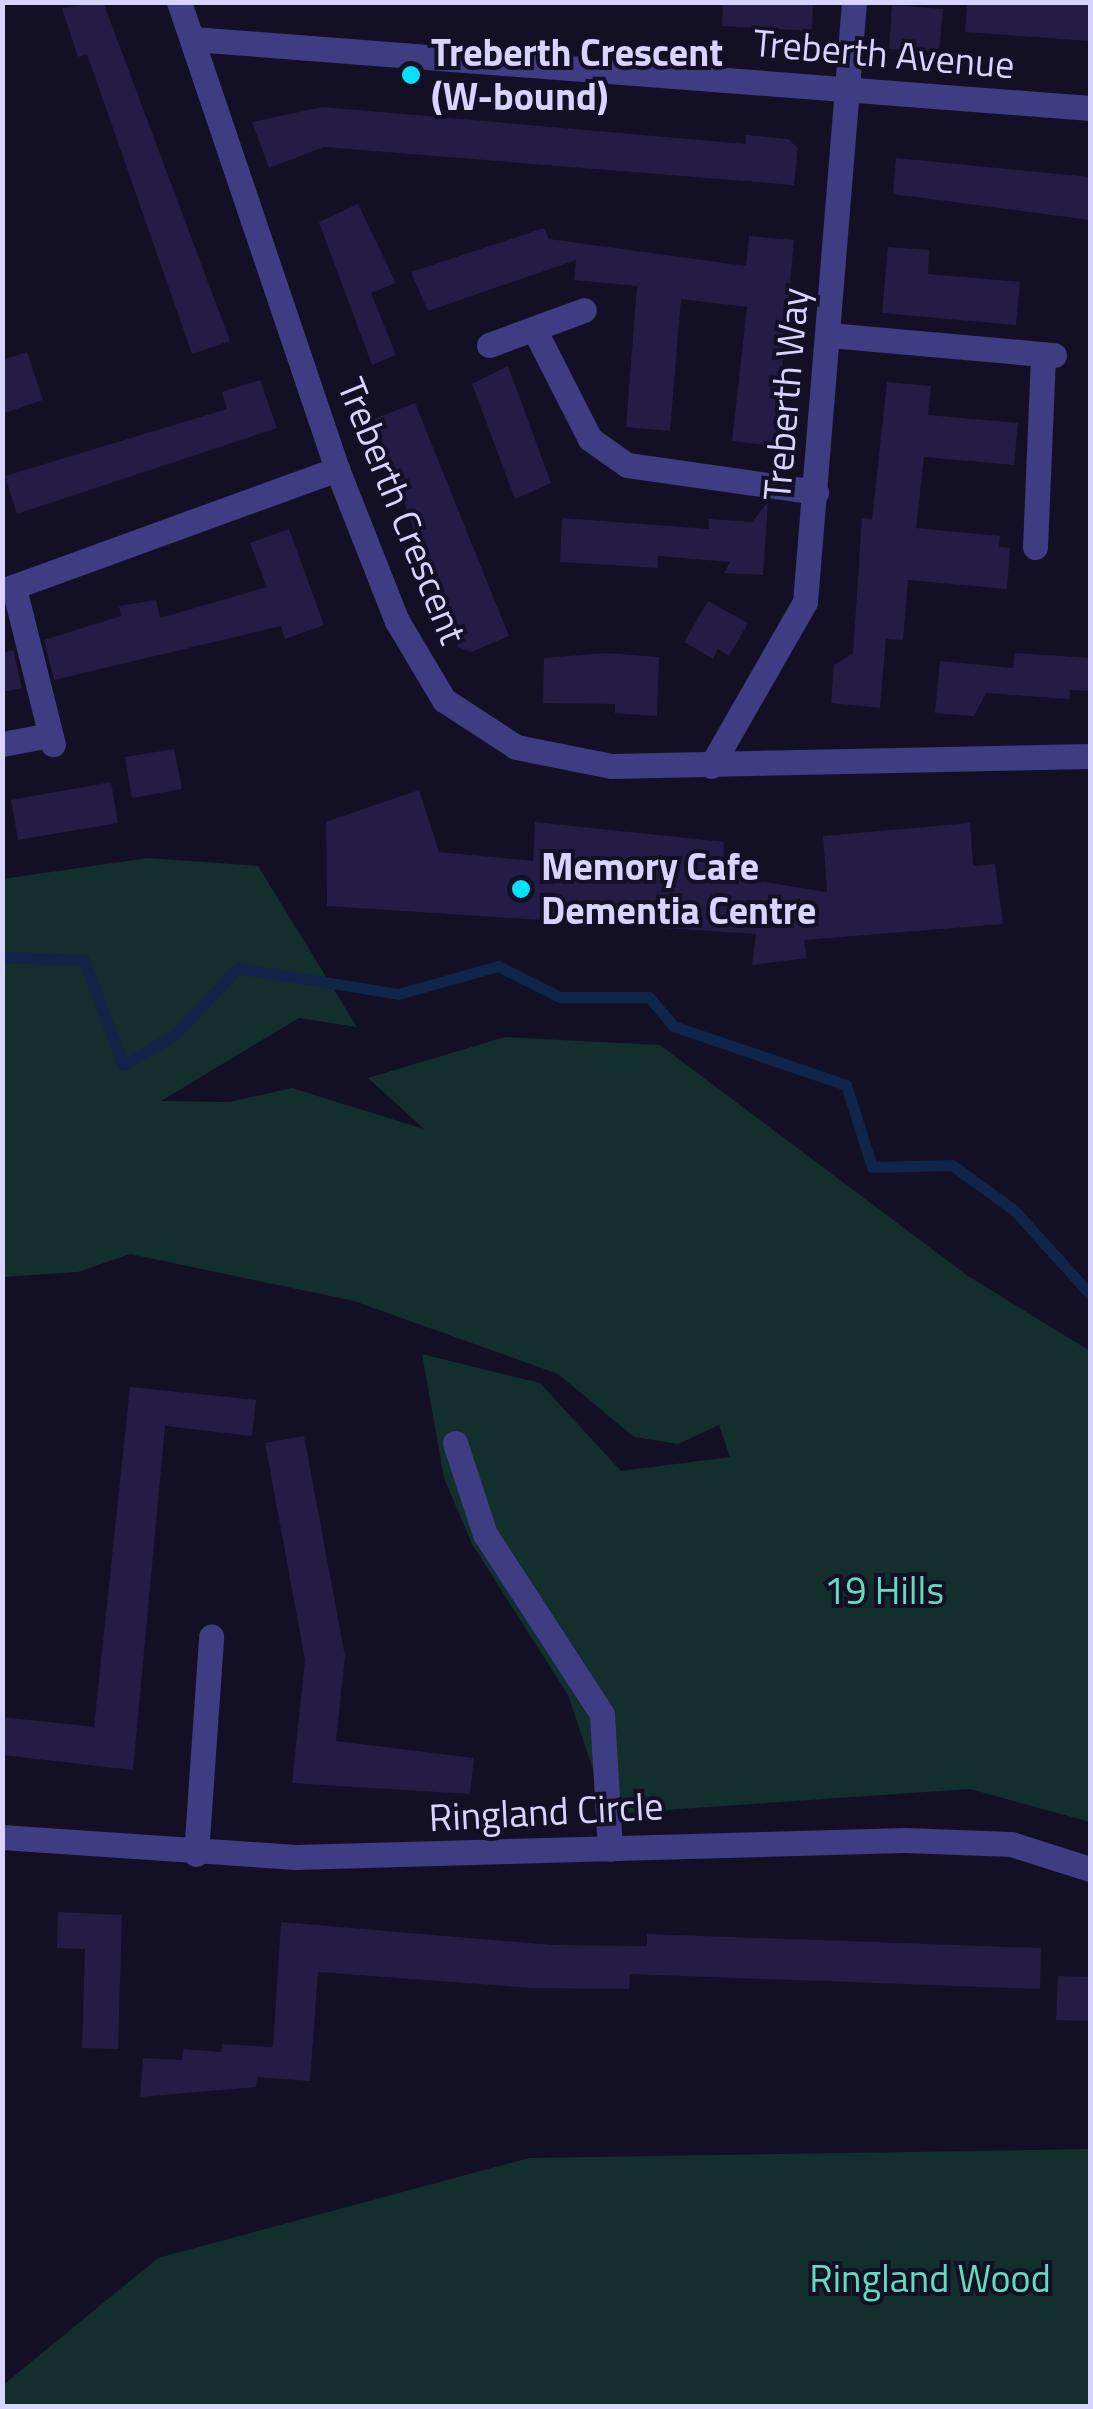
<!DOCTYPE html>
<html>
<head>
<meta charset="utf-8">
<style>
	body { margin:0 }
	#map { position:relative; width:1093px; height:2409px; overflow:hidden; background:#130f25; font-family:"Titillium Web",sans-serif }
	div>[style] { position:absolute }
	.green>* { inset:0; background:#122e2d }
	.stream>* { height:11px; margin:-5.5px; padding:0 5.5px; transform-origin:5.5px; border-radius:5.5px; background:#0f2549 }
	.building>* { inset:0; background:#241c45 }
	.minor>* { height:25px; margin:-12.5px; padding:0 12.5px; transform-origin:12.5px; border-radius:12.5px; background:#3e3c82 }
	.dots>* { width:28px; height:28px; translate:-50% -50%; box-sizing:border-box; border:5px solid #130f25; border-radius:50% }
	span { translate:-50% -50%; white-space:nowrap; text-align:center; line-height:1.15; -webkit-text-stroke:8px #130f25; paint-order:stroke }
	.poi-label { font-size:38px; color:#d9d4fe; font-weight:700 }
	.left { translate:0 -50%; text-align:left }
	.street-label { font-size:38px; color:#d9d4fe }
	.park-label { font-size:38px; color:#61ddbd }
	.frame { position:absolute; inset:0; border:5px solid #d9d4fe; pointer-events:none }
</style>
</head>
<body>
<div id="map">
	<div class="green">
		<i style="clip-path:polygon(148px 858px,258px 866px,357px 1027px,299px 1018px,161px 1101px,229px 1102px,292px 1088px,424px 1129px,368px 1078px,505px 1037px,660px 1045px,968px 1276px,1090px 1351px,1090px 1822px,970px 1789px,608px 1814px,568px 1695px,472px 1544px,444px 1478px,422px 1354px,540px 1383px,621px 1471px,730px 1457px,719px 1425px,678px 1444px,634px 1437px,558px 1374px,354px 1301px,130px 1254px,78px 1272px,3px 1277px,2px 879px)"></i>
		<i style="clip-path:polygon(1090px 2149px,1090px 2406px,3px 2406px,3px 2385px,158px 2258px,529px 2158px)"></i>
	</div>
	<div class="stream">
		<i style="left:2px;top:957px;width:82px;rotate:2.1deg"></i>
		<i style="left:84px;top:960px;width:112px;rotate:69.6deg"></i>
		<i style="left:123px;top:1065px;width:59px;rotate:-30.5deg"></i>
		<i style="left:174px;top:1035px;width:93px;rotate:-46.3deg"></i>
		<i style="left:238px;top:968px;width:162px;rotate:9.2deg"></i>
		<i style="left:398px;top:994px;width:104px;rotate:-15.6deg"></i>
		<i style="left:498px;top:966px;width:69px;rotate:26.6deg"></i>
		<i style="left:560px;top:997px;width:89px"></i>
		<i style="left:649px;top:997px;width:38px;rotate:50deg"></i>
		<i style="left:673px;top:1026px;width:183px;rotate:18.8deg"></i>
		<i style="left:846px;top:1085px;width:86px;rotate:72.4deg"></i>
		<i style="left:872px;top:1167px;width:80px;rotate:-1.4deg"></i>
		<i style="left:952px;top:1165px;width:77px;rotate:36deg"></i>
		<i style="left:1014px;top:1210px;width:113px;rotate:47.9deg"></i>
	</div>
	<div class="building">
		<i style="clip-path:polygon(103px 2px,230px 341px,192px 354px,87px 54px,78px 57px,62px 8px)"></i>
		<i style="clip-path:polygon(723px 2px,813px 2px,812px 31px,722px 26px)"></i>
		<i style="clip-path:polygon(967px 2px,1090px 2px,1090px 41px,965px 32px)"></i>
		<i style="clip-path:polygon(892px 5px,943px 9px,939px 52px,889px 49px)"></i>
		<i style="clip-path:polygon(323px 107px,746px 144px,746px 135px,788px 139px,798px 148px,794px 185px,324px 147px,269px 168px,252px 122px)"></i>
		<i style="clip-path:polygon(896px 158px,1090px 177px,1090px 220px,893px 194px)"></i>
		<i style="clip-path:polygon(358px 204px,396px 283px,371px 293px,396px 355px,372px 365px,319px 222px)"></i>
		<i style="clip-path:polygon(544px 228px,549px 239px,746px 266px,749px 236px,794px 240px,775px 446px,732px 441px,747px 307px,681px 299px,670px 431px,626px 427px,637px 286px,574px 280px,576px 260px,428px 311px,411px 272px)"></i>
		<i style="clip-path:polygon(888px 247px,929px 250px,928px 274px,1020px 282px,1016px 325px,882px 313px)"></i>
		<i style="clip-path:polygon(27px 352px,43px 400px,2px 414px,2px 360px)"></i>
		<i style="clip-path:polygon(508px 366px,551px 483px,515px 499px,472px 384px)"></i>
		<i style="clip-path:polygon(260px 380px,277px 428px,17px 514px,5px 476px,227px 409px,222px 392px)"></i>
		<i style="clip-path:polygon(887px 382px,931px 386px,928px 415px,1018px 423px,1014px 465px,924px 457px,916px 528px,1000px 536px,999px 547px,1010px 548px,1007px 589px,908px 580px,903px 640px,886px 639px,880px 708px,831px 703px,834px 665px,853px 653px,862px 518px,872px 519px)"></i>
		<i style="clip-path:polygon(415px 403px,509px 636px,471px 652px,458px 647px,442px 608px,374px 419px)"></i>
		<i style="clip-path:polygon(768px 502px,763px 575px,724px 573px,730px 562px,658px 556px,658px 568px,560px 562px,562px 518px,709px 529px,709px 519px,752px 522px)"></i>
		<i style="clip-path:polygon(289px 529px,324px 625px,285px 639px,281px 626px,54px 680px,44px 640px,121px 616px,119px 606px,156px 600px,160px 618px,267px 587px,250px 543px)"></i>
		<i style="clip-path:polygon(708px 601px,748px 623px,729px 656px,718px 649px,713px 659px,684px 642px)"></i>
		<i style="clip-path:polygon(13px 650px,22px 688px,2px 692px,2px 653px)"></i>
		<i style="clip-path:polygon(606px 653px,659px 657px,657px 716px,615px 713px,615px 704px,543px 703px,544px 658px)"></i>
		<i style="clip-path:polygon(1015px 653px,1090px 658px,1090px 691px,1070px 690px,1069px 699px,986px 693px,974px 716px,935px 713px,940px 661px,1013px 668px)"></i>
		<i style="clip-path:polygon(174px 749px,182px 789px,132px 798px,125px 757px)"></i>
		<i style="clip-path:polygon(111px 782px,118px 823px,18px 840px,11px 800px)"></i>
		<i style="clip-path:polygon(419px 790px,439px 852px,533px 861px,535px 822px,724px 842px,723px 875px,827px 892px,823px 836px,970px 823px,973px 866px,995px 864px,1003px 924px,804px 940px,807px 958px,752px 965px,756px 934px,327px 906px,326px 822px)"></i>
		<i style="clip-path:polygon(130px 1387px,256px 1400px,252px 1436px,165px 1426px,133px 1770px,2px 1755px,2px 1717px,94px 1727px)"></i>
		<i style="clip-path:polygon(304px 1436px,345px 1656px,336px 1741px,474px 1758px,470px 1794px,292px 1783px,305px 1660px,265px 1443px)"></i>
		<i style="clip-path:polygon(58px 1912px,122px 1915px,118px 2049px,82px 2048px,85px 1949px,57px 1948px)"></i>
		<i style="clip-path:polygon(281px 1922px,552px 1945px,647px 1946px,647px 1934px,1041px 1948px,1040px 1989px,630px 1974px,629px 1989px,533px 1988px,318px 1972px,310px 2081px,257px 2077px,256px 2087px,140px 2097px,143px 2058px,182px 2060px,183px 2049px,221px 2052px,222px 2044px,273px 2047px)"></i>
		<i style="clip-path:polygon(1058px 1976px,1090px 1977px,1090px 2021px,1056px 2020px)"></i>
	</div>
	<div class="minor">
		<i style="left:179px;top:2px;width:493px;rotate:71.3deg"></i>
		<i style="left:337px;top:469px;width:163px;rotate:68.5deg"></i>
		<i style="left:397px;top:621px;width:92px;rotate:59.3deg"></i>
		<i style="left:444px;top:700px;width:86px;rotate:33.1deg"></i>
		<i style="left:516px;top:747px;width:97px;rotate:11.3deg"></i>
		<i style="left:611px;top:766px;width:479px;rotate:-1.2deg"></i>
		<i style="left:193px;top:39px;width:900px;rotate:4.4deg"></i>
		<i style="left:534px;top:329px;width:123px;rotate:63deg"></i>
		<i style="left:590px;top:439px;width:45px;rotate:35.1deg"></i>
		<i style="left:627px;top:465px;width:191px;rotate:8.1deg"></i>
		<i style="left:829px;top:335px;width:226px;rotate:5.1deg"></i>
		<i style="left:489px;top:345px;width:101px;rotate:-20.2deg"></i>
		<i style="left:1035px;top:547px;width:193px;rotate:-87.6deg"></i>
		<i style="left:14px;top:588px;width:161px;rotate:76deg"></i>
		<i style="left:2px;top:591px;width:357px;rotate:-20deg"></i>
		<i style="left:2px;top:744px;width:49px;rotate:-10.6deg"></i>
		<i style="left:711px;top:766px;width:189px;rotate:-60.2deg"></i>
		<i style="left:805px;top:602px;width:602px;rotate:-85.33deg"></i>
		<i style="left:455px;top:1443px;width:96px;rotate:71.8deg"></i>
		<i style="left:485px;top:1534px;width:215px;rotate:57deg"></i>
		<i style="left:602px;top:1714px;width:135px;rotate:86.6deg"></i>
		<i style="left:2px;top:1837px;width:294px;rotate:3.9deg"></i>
		<i style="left:295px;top:1857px;width:610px;rotate:-1.6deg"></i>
		<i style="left:905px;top:1840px;width:106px;rotate:2.2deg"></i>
		<i style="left:1011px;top:1844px;width:83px;rotate:17.6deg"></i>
		<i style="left:196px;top:1854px;width:218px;rotate:-86deg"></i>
	</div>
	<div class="dots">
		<i style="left:411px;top:75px;background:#06e1f7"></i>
		<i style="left:521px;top:889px;background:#06e1f7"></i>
	</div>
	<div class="poi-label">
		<span class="left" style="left:431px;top:75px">Treberth Crescent<br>(W-bound)</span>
		<span class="left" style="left:541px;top:889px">Memory Cafe<br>Dementia Centre</span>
	</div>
	<div class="street-label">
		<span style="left:884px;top:54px;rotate:5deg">Treberth Avenue</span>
		<span style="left:786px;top:394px;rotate:-85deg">Treberth Way</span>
		<span style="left:402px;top:511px;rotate:68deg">Treberth Crescent</span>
		<span style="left:546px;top:1812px;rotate:-3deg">Ringland Circle</span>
	</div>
	<div class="park-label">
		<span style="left:884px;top:1591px">19 Hills</span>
		<span style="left:930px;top:2279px">Ringland Wood</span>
	</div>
	<div class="frame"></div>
</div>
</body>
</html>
